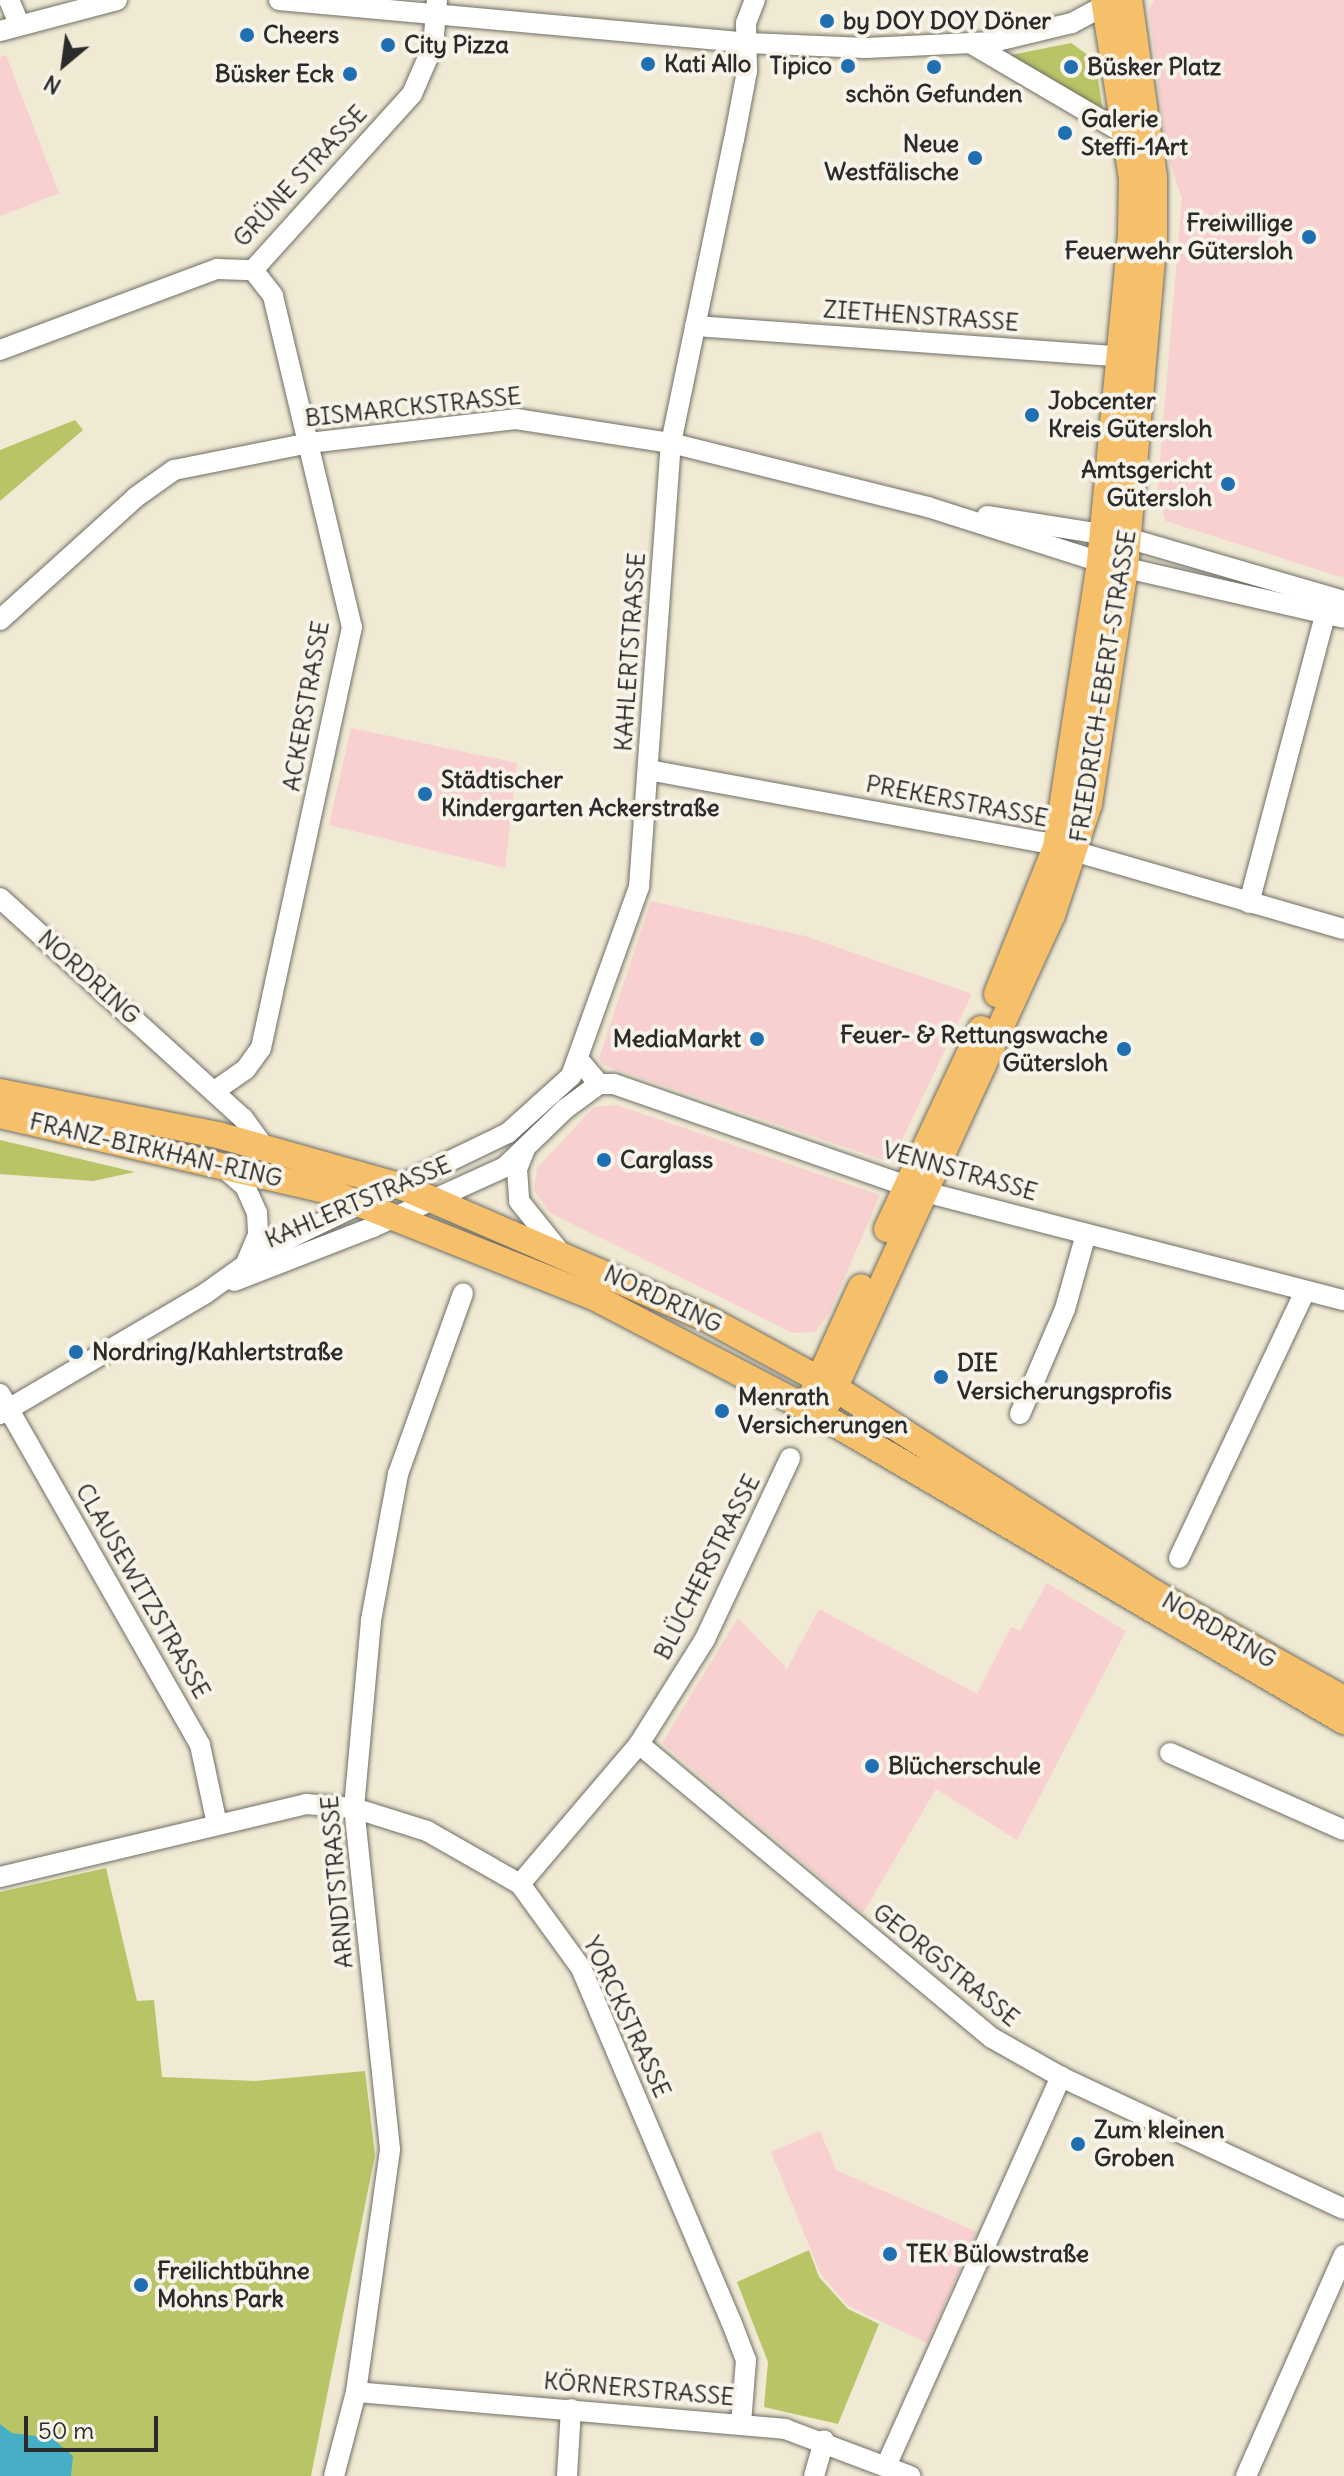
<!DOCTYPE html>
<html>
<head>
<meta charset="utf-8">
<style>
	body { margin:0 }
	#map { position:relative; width:1344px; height:2476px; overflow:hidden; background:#f0ead4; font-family:Delius,sans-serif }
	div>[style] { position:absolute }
	.built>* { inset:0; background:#f7d0cf }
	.green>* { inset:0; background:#b8c465 }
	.water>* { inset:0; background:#46afc5 }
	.roads { filter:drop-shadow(0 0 2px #706e66) drop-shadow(0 0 2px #706e66) }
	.minor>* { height:20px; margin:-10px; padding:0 10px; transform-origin:10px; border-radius:10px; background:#fff }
	.major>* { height:26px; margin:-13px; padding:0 13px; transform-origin:13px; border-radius:13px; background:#f6c06b }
	.dots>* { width:22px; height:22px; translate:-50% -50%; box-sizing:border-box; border:4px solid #f7f3e8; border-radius:50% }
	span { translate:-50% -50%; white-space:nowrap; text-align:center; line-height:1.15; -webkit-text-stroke:8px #f7f3e8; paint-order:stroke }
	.poi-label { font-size:24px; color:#2b2b2b; font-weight:700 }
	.left { translate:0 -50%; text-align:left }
	.right { translate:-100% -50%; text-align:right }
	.street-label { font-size:24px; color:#2b2b2b }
	.north { position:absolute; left:24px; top:24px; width:80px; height:80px; -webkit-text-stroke:6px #f7f3e8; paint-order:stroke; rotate:209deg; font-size:22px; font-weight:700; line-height:32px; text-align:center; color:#2b2b2b }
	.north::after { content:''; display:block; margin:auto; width:28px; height:36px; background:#2b2b2b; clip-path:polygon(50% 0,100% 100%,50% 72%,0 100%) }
	.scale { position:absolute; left:24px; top:2416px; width:134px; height:36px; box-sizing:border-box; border:4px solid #2b2b2b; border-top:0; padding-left:10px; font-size:24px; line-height:28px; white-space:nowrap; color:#2b2b2b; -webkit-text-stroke:6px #f7f3e8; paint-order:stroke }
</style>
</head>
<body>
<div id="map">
	<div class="built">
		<i style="clip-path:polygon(1154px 0,1344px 0,1344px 578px,1166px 521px,1157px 496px,1182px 198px,1167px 155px,1149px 9px)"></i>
		<i style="clip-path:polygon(6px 55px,59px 193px,0 216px,0 57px)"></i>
		<i style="clip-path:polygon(351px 728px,517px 763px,505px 868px,329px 825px)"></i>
		<i style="clip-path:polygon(651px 901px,805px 936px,972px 994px,893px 1159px,889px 1162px,603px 1065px,599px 1058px)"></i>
		<i style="clip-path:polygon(617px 1105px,880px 1195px,829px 1314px,815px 1332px,793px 1333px,550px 1213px,534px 1190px,537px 1168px,594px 1107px)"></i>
		<i style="clip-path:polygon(1047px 1583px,1126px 1631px,1017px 1840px,936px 1789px,863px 1913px,662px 1743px,738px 1618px,787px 1669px,819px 1609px,977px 1694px,1011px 1627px,1020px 1631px)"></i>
		<i style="clip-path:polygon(820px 2131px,836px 2170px,977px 2232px,927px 2343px,848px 2306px,821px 2275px,771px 2152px)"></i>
	</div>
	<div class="green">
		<i style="clip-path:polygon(1071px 43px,1095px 60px,1104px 118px,1001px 57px)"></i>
		<i style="clip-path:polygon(75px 420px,83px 430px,0 501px,0 450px)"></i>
		<i style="clip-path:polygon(0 1140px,135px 1172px,93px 1181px,0 1174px)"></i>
		<i style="clip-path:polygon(106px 1868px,137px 2001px,154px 2000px,162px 2077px,255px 2081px,365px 2071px,375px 2155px,311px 2476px,0 2476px,0 1892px)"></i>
		<i style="clip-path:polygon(809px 2250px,819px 2277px,848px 2309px,879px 2324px,838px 2424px,764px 2407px,768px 2362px,737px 2282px)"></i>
	</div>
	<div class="water">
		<i style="clip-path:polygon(0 2424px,12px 2433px,52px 2438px,73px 2456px,71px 2476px,0 2476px)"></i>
	</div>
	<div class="roads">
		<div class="minor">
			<i style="left:9px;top:0;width:26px;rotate:67deg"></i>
			<i style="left:279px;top:0;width:470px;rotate:5.2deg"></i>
			<i style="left:747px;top:43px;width:119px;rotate:2.4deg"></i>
			<i style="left:866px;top:48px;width:127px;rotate:-2.7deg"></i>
			<i style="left:993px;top:42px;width:81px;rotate:-13.5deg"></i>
			<i style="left:1072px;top:23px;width:49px;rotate:-28.1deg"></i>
			<i style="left:0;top:31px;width:121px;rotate:-14.8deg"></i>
			<i style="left:970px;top:43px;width:182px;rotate:30.4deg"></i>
			<i style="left:253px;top:270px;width:237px;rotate:-47.9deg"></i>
			<i style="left:412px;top:94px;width:52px;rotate:-66.4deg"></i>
			<i style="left:433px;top:46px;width:46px;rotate:-85deg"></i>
			<i style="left:695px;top:326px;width:437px;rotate:4.1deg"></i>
			<i style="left:0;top:350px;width:232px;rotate:-20.5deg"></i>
			<i style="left:217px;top:269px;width:36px;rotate:2deg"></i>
			<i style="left:253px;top:270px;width:33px;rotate:52deg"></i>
			<i style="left:273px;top:296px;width:340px;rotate:76.6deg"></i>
			<i style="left:352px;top:627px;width:431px;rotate:102.2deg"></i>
			<i style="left:261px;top:1048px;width:26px;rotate:126deg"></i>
			<i style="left:246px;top:1069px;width:39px;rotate:145deg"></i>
			<i style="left:987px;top:516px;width:142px;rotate:8.9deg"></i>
			<i style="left:1127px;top:538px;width:226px;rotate:16.2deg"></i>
			<i style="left:0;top:620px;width:183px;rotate:-42.1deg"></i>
			<i style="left:136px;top:497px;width:47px;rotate:-35.4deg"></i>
			<i style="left:174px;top:470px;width:138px;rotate:-11.3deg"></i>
			<i style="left:309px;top:443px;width:208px;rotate:-6.6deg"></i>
			<i style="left:516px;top:419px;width:157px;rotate:8.8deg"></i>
			<i style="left:671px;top:443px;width:265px;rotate:14deg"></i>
			<i style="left:928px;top:507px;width:181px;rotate:17.7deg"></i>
			<i style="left:1100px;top:562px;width:250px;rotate:12.9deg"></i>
			<i style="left:648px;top:770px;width:401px;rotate:10.4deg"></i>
			<i style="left:1042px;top:842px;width:314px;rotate:16.1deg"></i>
			<i style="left:0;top:898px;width:328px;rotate:42.2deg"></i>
			<i style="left:243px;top:1118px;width:36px;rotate:54deg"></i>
			<i style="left:1249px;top:903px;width:312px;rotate:-75.2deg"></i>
			<i style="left:578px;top:1059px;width:33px;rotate:50deg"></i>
			<i style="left:599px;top:1084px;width:15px"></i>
			<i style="left:614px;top:1084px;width:329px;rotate:19.2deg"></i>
			<i style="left:925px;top:1192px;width:433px;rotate:14.5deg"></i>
			<i style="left:525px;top:1149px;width:22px;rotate:112deg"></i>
			<i style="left:517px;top:1169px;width:32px;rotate:86deg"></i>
			<i style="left:519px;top:1201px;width:65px;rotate:51.2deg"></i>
			<i style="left:224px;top:1168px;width:28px;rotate:41deg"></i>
			<i style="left:245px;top:1186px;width:30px;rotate:66deg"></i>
			<i style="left:257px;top:1213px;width:22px;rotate:87deg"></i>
			<i style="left:258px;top:1235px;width:28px;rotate:113deg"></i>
			<i style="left:234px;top:1281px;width:149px;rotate:-21.2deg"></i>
			<i style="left:373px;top:1227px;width:145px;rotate:-24.4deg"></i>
			<i style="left:505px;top:1167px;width:83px;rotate:-44deg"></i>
			<i style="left:565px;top:1109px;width:42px;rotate:-36.3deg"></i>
			<i style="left:0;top:1394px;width:404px;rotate:60.3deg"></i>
			<i style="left:200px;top:1745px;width:81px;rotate:77.9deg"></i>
			<i style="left:0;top:1414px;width:239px;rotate:-30.4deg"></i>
			<i style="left:206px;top:1293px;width:77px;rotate:-35.5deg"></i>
			<i style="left:269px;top:1248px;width:265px;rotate:-25.7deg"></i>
			<i style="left:508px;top:1133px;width:85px;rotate:-42.1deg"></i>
			<i style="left:571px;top:1076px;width:201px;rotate:-70.2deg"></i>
			<i style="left:639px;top:887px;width:445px;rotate:-85.9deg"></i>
			<i style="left:671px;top:443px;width:309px;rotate:-78.3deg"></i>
			<i style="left:734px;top:140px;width:70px;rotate:-79.3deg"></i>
			<i style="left:747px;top:71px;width:48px;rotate:-91.2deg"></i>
			<i style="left:746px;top:23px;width:25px;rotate:-69deg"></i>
			<i style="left:1020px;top:1414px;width:114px;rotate:-66.8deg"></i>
			<i style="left:1065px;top:1309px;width:78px;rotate:-74.4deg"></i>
			<i style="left:1179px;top:1558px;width:295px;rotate:-64.7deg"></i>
			<i style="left:639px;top:1744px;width:459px;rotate:39.8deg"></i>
			<i style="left:992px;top:2038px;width:79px;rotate:29.5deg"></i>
			<i style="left:1061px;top:2077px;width:312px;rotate:25deg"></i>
			<i style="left:1170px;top:1753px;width:190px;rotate:23.9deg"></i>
			<i style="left:0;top:1877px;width:315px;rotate:-13.4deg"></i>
			<i style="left:306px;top:1804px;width:48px;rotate:4.8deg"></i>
			<i style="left:354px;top:1808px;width:77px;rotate:17.5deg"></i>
			<i style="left:427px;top:1831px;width:107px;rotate:29.7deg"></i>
			<i style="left:520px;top:1884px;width:104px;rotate:54deg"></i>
			<i style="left:581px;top:1968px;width:384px;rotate:67deg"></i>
			<i style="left:731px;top:2321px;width:42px;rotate:69deg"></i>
			<i style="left:746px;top:2360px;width:63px;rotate:94.5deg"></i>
			<i style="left:520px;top:1884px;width:184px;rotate:-49.6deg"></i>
			<i style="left:639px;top:1744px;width:124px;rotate:-57.8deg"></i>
			<i style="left:705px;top:1639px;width:200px;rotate:-64.8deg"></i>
			<i style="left:356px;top:2392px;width:431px;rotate:4.9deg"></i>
			<i style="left:785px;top:2429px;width:134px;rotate:20.6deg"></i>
			<i style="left:886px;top:2466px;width:427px;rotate:-65.8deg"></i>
			<i style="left:334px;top:2476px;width:87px;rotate:-75.3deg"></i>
			<i style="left:356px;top:2392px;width:245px;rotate:-82deg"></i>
			<i style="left:390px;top:2149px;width:343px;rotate:-96deg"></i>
			<i style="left:354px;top:1808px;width:189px;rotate:-84.8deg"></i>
			<i style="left:371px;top:1620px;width:148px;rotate:-79.5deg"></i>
			<i style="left:398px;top:1474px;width:192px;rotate:-70.2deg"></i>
			<i style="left:567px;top:2476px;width:67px;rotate:-86.6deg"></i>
			<i style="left:814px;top:2476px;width:37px;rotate:-74deg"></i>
			<i style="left:1246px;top:2476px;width:242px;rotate:-66.1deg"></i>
		</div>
		<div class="major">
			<i style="left:997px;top:994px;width:158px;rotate:-68.1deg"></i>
			<i style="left:1056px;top:847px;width:288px;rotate:-81.2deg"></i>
			<i style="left:1100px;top:562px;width:330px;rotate:-84.6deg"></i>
			<i style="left:1131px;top:233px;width:55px;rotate:-89deg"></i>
			<i style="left:1132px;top:178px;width:180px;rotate:-98.9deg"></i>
			<i style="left:0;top:1092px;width:222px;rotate:11.2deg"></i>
			<i style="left:218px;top:1135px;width:192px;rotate:15.7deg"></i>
			<i style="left:403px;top:1187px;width:330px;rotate:23.4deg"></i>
			<i style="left:706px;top:1318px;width:147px;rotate:28.5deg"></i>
			<i style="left:835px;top:1388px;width:381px;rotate:32.7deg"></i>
			<i style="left:1156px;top:1594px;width:215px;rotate:29.2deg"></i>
			<i style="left:0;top:1115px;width:334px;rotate:13deg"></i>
			<i style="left:325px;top:1190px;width:289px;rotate:21.7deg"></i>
			<i style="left:594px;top:1297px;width:257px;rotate:27.6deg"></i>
			<i style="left:822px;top:1416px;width:605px;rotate:30.3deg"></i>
			<i style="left:887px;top:1229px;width:221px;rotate:-64.8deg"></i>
			<i style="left:813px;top:1393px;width:116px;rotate:-65.6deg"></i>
			<i style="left:828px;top:1402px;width:536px;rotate:-65.3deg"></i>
			<i style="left:1052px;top:915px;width:117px;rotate:-71.6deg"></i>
			<i style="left:1089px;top:804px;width:239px;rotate:-81.3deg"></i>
			<i style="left:1125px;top:568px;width:331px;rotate:-85deg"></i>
			<i style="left:1154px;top:238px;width:61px;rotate:-90deg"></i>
			<i style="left:1154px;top:177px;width:179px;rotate:-98deg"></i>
		</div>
	</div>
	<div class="dots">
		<i style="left:827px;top:21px;background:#1f6fb2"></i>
		<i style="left:247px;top:35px;background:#1f6fb2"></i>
		<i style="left:388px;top:45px;background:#1f6fb2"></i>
		<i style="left:648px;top:64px;background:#1f6fb2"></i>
		<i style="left:848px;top:66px;background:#1f6fb2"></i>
		<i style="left:934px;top:67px;background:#1f6fb2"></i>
		<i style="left:1071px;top:67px;background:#1f6fb2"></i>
		<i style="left:350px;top:74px;background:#1f6fb2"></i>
		<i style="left:1065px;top:133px;background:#1f6fb2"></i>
		<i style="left:975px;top:158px;background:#1f6fb2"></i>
		<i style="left:1309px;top:237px;background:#1f6fb2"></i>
		<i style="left:1032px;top:415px;background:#1f6fb2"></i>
		<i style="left:1228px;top:484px;background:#1f6fb2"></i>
		<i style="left:425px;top:794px;background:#1f6fb2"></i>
		<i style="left:757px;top:1039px;background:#1f6fb2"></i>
		<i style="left:1124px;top:1049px;background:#1f6fb2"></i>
		<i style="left:604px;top:1160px;background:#1f6fb2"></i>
		<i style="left:76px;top:1352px;background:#1f6fb2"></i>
		<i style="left:941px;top:1377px;background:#1f6fb2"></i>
		<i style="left:722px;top:1411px;background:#1f6fb2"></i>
		<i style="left:872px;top:1766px;background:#1f6fb2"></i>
		<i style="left:1078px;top:2144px;background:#1f6fb2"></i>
		<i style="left:890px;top:2254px;background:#1f6fb2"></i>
		<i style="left:141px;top:2285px;background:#1f6fb2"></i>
	</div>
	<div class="poi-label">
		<span class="left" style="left:843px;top:21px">by DOY DOY Döner</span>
		<span class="left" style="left:263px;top:35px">Cheers</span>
		<span class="left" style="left:404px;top:45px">City Pizza</span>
		<span class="left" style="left:664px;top:64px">Kati Allo</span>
		<span class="right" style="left:832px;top:66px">Tipico</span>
		<span class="left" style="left:1087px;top:67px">Büsker Platz</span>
		<span class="right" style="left:334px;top:74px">Büsker Eck</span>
		<span style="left:934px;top:94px">schön Gefunden</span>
		<span class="left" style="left:1081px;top:133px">Galerie<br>Steffi-1Art</span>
		<span class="right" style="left:959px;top:158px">Neue<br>Westfälische</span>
		<span class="right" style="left:1293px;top:237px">Freiwillige<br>Feuerwehr Gütersloh</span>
		<span class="left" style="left:1048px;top:415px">Jobcenter<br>Kreis Gütersloh</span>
		<span class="right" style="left:1212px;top:484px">Amtsgericht<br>Gütersloh</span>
		<span class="left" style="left:441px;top:794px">Städtischer<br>Kindergarten Ackerstraße</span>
		<span class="right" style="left:1108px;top:1049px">Feuer- &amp; Rettungswache<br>Gütersloh</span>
		<span class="right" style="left:741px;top:1039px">MediaMarkt</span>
		<span class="left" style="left:620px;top:1160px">Carglass</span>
		<span class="left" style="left:92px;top:1352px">Nordring/Kahlertstraße</span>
		<span class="left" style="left:957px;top:1377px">DIE<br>Versicherungsprofis</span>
		<span class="left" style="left:738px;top:1411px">Menrath<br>Versicherungen</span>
		<span class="left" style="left:888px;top:1766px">Blücherschule</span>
		<span class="left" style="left:1094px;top:2144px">Zum kleinen<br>Groben</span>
		<span class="left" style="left:906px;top:2254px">TEK Bülowstraße</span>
		<span class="left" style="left:157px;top:2285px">Freilichtbühne<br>Mohns Park</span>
	</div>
	<div class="street-label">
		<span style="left:300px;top:176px;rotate:-47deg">GRÜNE STRASSE</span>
		<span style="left:921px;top:316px;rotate:4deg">ZIETHENSTRASSE</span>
		<span style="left:413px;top:407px;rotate:-6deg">BISMARCKSTRASSE</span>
		<span style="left:630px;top:652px;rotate:-86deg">KAHLERTSTRASSE</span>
		<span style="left:1103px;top:686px;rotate:-81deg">FRIEDRICH-EBERT-STRASSE</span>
		<span style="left:306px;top:706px;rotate:-80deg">ACKERSTRASSE</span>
		<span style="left:957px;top:801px;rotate:11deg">PREKERSTRASSE</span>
		<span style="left:89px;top:977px;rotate:42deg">NORDRING</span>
		<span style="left:156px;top:1150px;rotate:13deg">FRANZ-BIRKHAN-RING</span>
		<span style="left:960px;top:1171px;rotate:16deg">VENNSTRASSE</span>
		<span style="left:358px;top:1202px;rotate:-23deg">KAHLERTSTRASSE</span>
		<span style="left:663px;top:1299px;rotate:25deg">NORDRING</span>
		<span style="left:707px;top:1567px;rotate:-63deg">BLÜCHERSTRASSE</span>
		<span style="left:143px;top:1591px;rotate:60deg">CLAUSEWITZSTRASSE</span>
		<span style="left:1219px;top:1630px;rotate:30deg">NORDRING</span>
		<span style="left:337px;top:1882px;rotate:-95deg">ARNDTSTRASSE</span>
		<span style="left:946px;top:1965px;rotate:39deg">GEORGSTRASSE</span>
		<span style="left:627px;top:2017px;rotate:65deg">YORCKSTRASSE</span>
		<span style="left:639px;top:2389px;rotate:5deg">KÖRNERSTRASSE</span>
	</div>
	<div class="north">N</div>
	<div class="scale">50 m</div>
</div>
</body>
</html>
